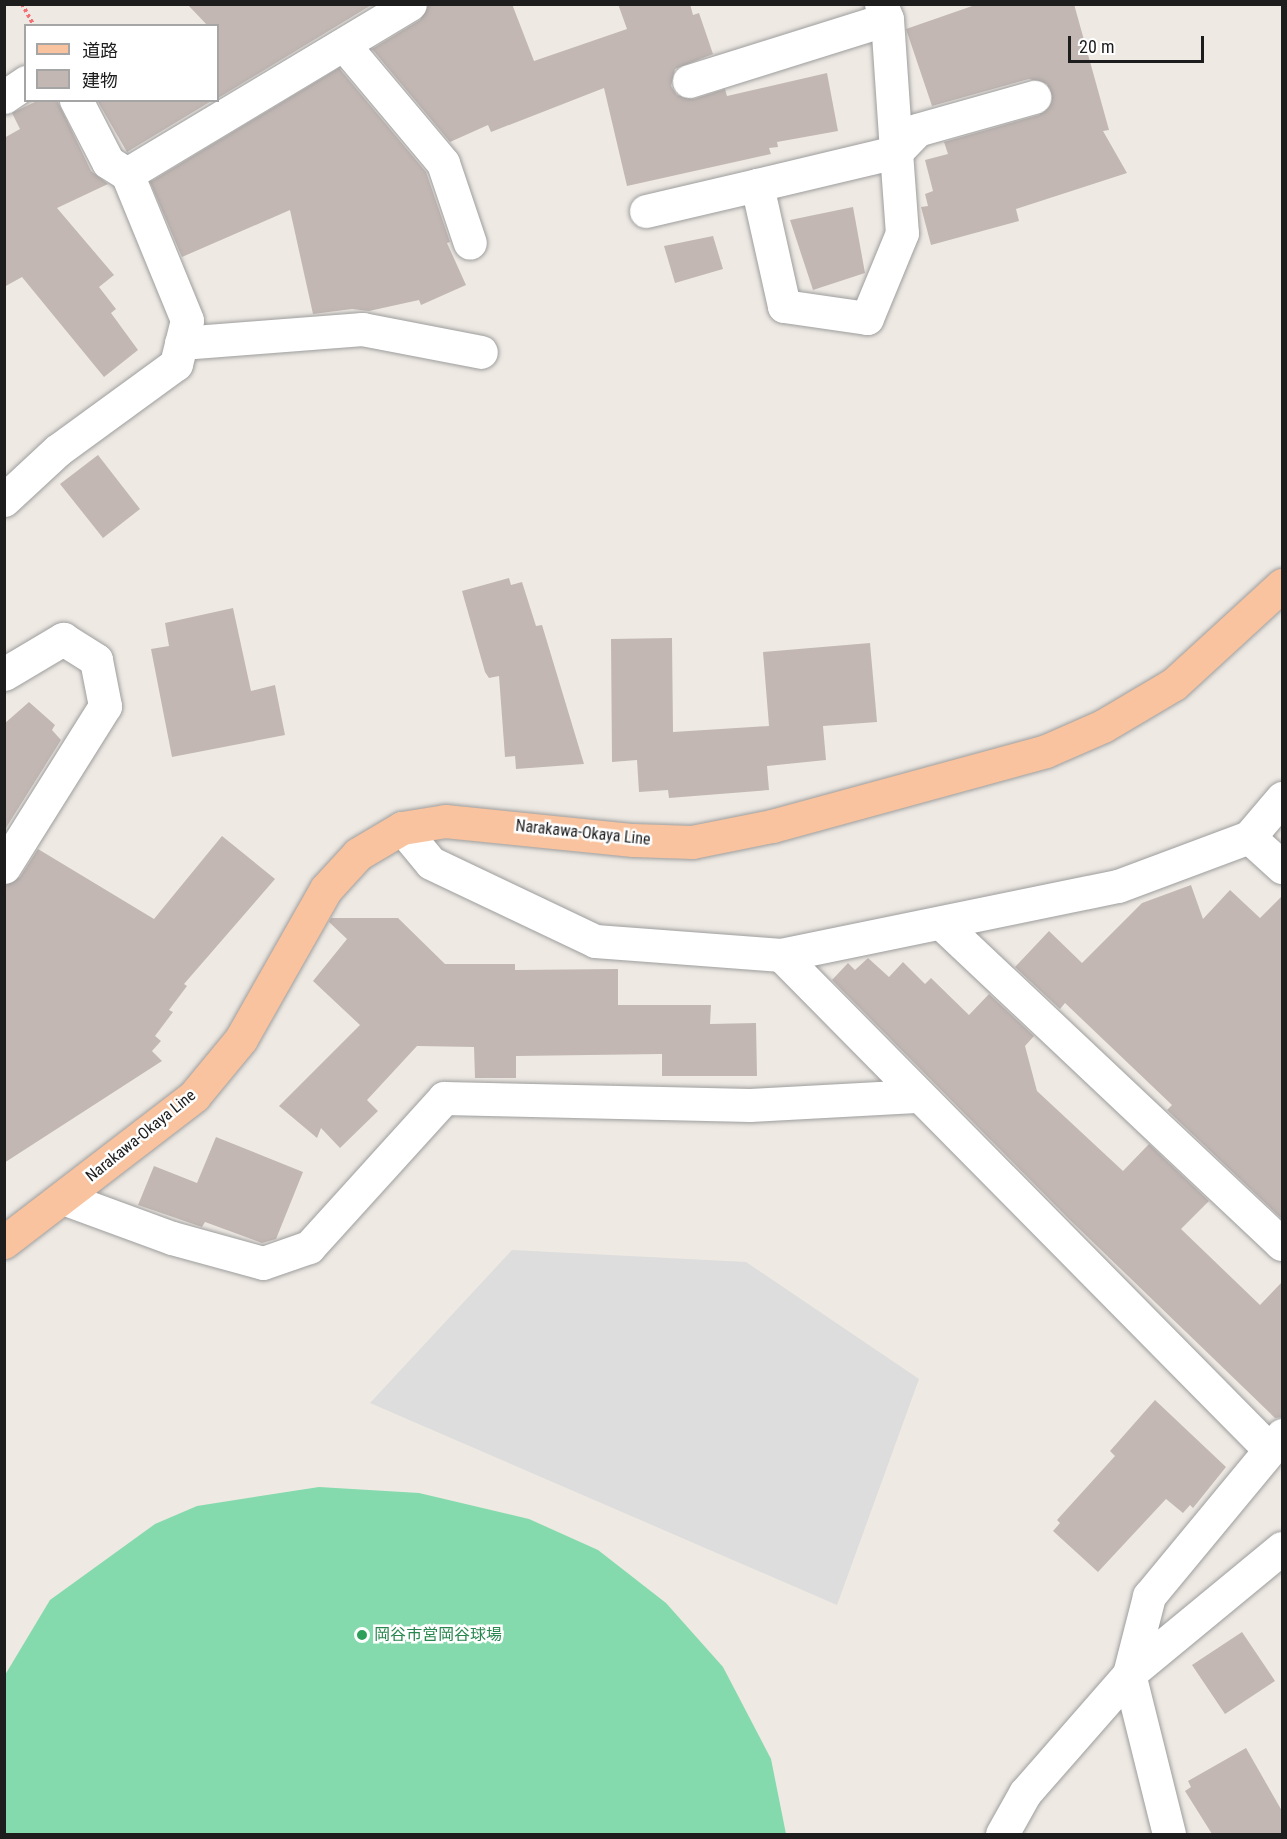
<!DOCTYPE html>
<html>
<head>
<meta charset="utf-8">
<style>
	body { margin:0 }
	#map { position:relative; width:1287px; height:1839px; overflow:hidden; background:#eee9e3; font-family:"Roboto Condensed","Noto Sans JP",sans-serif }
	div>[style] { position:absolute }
	.pitch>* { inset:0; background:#84daac }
	.parking>* { inset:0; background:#ddd }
	.building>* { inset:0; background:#c2b7b3 }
	.path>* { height:4px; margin-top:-2px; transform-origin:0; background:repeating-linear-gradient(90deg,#f46e75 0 3px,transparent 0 6px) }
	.roads { filter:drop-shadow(0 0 2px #9e9e9e) drop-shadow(0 0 2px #9e9e9e) }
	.minor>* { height:33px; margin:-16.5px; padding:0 16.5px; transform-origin:16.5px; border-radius:16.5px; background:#fff }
	.major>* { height:33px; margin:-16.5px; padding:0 16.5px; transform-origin:16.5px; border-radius:16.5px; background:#f8c39e }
	.dots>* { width:16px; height:16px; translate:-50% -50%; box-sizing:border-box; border:3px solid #fff; border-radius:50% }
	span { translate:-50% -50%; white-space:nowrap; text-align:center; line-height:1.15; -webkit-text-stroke:5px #fff; paint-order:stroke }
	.street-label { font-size:16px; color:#1d1d1d }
	.leisure-label { font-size:16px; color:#27864d }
	.left { translate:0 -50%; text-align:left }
	.frame { position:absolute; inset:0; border:6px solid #1d1d1d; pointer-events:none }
	.legend { position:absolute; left:24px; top:24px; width:195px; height:78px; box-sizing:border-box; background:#fff; border:2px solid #a5a5a5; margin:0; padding:8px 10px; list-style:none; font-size:18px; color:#1d1d1d }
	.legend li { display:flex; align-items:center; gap:12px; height:30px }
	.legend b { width:30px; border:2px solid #a5a5a5 }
	.scale { position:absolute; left:1068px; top:36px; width:136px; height:27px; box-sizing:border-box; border:3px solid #1d1d1d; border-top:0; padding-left:8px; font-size:18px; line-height:21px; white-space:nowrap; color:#1d1d1d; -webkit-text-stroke:4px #fff; paint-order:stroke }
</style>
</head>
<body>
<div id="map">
	<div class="pitch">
		<i style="clip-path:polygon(319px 1487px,419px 1493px,529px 1519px,598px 1550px,666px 1603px,723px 1667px,771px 1759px,786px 1834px,5px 1834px,5px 1675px,50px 1600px,155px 1524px,197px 1506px)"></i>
	</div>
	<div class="parking">
		<i style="clip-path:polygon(512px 1250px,746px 1262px,919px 1379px,837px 1605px,370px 1403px)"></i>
	</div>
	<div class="building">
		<i style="clip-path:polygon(187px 4px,373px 4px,218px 98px,218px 26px,208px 26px)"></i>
		<i style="clip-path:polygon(429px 4px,512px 4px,534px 61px,627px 29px,618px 4px,690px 4px,693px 15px,699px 13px,713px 54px,675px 69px,671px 86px,677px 95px,694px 99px,725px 89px,727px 96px,827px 73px,838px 131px,777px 142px,778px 147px,769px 148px,771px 154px,627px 186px,604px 88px,491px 132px,488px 125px,450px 142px,372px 49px,420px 20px)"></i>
		<i style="clip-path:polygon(978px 4px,1074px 4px,1109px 130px,1103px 131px,1127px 173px,1016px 209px,1019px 221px,931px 245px,921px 207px,928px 206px,925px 194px,933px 191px,925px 160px,948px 154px,944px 142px,1039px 115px,1052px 101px,1047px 84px,1029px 79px,932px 106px,906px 29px)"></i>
		<i style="clip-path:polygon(339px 68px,426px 172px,450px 242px,447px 243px,466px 285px,421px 305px,419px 300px,369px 311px,352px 309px,313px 314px,290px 210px,182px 257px,150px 182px)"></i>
		<i style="clip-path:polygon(39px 100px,57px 100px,91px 171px,108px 184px,57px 208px,114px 275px,99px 287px,116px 309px,111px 313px,138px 350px,104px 377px,22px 277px,4px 287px,4px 138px,20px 129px,12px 113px)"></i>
		<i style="clip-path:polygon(97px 100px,213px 100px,127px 152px)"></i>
		<i style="clip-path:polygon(853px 207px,865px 273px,813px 290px,790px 220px)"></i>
		<i style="clip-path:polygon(713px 236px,723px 269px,675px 283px,664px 246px)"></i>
		<i style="clip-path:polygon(98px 455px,140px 509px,103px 538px,60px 484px)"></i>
		<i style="clip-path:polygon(509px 578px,511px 585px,522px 582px,536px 626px,542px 625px,584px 764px,516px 769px,515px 756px,505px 757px,499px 676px,489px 678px,485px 672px,462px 591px)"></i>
		<i style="clip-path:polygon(233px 608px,251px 691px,275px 685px,285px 735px,172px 757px,151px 649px,169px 646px,165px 623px)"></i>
		<i style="clip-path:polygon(672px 638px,673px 732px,769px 726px,763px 652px,870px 643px,877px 722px,823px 726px,826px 760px,767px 766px,769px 790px,669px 798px,668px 790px,639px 792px,637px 760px,612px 762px,611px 639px)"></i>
		<i style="clip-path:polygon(29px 702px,55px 725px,52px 730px,61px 740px,4px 831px,4px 724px)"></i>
		<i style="clip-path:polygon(222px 836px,275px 879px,184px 984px,187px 986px,169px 1010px,173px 1012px,155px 1036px,161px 1041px,152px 1051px,162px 1061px,4px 1163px,4px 886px,20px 877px,38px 849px,154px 919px)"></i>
		<i style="clip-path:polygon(1191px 885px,1203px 919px,1230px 890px,1260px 918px,1282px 896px,1282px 1219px,1167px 1110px,1172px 1105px,1065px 1003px,1060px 1009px,1015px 967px,1049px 931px,1082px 963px,1142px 903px)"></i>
		<i style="clip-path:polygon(331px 918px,398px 918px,445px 964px,515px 964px,515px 970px,618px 969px,618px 1005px,711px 1005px,710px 1024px,756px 1023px,757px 1076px,662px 1076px,662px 1054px,516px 1056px,516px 1078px,475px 1078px,474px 1047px,417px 1046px,367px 1100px,378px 1111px,340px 1148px,321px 1128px,317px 1138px,279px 1106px,360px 1025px,313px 981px,347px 939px,329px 922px)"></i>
		<i style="clip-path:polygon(868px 958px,889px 977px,903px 962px,925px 984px,931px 978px,969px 1015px,989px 994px,1034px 1036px,1025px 1046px,1037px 1091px,1123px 1171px,1149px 1144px,1209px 1201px,1181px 1229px,1260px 1305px,1282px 1282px,1282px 1417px,1275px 1418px,1068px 1218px,832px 980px,848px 963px,855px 970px)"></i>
		<i style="clip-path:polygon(216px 1137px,303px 1172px,276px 1239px,262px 1243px,205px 1222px,202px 1227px,138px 1205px,154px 1166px,197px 1183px)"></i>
		<i style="clip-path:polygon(1155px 1400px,1226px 1467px,1193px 1508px,1190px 1505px,1183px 1513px,1166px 1499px,1098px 1572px,1053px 1531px,1060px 1523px,1057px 1520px,1115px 1456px,1110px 1451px)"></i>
		<i style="clip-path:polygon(1242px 1632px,1275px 1681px,1225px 1714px,1192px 1665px)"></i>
		<i style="clip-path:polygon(1246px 1748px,1282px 1811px,1282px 1834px,1212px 1834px,1185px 1791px,1191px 1787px,1188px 1781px)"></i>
	</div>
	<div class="path">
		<i style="left:22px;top:4px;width:25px;rotate:61deg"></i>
	</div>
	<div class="roads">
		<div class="minor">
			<i style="left:881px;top:4px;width:16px;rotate:68deg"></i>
			<i style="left:887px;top:19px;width:133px;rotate:86.1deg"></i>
			<i style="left:896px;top:152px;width:81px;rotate:85.8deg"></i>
			<i style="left:902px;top:233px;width:92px;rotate:112.4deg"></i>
			<i style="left:867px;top:318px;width:84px;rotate:-171.8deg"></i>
			<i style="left:784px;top:306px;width:124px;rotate:-102.6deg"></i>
			<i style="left:757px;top:185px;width:143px;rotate:-13.4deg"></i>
			<i style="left:896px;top:152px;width:30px;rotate:-46deg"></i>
			<i style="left:917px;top:130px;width:122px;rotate:-15.8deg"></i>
			<i style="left:344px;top:45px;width:154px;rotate:50deg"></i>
			<i style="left:443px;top:163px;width:84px;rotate:71.4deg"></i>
			<i style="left:689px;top:81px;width:207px;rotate:-17.4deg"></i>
			<i style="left:4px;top:97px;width:27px;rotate:-34deg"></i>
			<i style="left:127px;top:174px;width:330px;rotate:-31deg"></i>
			<i style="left:646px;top:211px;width:114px;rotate:-13.2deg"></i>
			<i style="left:181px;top:343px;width:182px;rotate:-4.4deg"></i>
			<i style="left:362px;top:329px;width:121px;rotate:10.9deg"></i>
			<i style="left:4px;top:500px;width:74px;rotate:-42.8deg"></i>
			<i style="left:58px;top:450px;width:146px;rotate:-36.1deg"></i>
			<i style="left:176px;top:364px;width:45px;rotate:-76deg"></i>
			<i style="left:187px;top:320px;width:158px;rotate:-112.3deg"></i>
			<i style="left:127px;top:174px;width:22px;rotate:-148deg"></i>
			<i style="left:108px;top:162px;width:70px;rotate:-117.3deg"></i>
			<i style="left:4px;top:674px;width:69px;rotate:-30.7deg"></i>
			<i style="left:63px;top:639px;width:39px;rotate:32deg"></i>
			<i style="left:96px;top:660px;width:47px;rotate:78.9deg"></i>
			<i style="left:105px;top:706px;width:190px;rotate:122.1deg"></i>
			<i style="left:402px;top:828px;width:45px;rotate:50.4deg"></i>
			<i style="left:431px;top:863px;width:182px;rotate:25.4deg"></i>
			<i style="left:595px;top:941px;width:187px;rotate:4.3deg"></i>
			<i style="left:781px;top:955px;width:344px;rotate:-11.6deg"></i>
			<i style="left:1118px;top:886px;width:140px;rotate:-20.5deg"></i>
			<i style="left:1249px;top:837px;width:51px;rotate:-49.8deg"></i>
			<i style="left:1249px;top:837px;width:45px;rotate:42.3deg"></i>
			<i style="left:941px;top:923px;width:468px;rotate:43.3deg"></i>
			<i style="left:781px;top:955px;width:693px;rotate:45.35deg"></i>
			<i style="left:63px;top:1198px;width:116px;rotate:20.2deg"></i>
			<i style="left:172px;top:1238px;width:94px;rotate:15.4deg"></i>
			<i style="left:263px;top:1263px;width:49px;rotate:-19.2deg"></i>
			<i style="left:309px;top:1247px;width:201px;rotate:-47.8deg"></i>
			<i style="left:444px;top:1098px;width:306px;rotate:1.3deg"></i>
			<i style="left:750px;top:1105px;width:166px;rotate:-3.1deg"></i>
			<i style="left:1002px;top:1834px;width:47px;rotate:-60.7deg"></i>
			<i style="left:1025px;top:1793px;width:158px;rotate:-48.8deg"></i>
			<i style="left:1129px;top:1674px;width:198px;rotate:-39.5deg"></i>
			<i style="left:1169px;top:1834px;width:165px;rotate:-104deg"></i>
			<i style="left:1129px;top:1674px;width:81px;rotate:-75.6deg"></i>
			<i style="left:1149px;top:1596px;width:209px;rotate:-50.4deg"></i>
		</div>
		<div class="major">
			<i style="left:4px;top:1242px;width:240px;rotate:-37.5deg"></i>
			<i style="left:194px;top:1096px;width:74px;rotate:-50.5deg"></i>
			<i style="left:241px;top:1039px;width:172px;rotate:-60.5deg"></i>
			<i style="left:326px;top:889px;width:47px;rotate:-47.6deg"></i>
			<i style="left:358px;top:854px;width:51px;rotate:-30.6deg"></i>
			<i style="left:402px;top:828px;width:44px;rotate:-9.2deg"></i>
			<i style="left:445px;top:821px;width:189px;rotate:5.8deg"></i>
			<i style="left:633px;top:840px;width:59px;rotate:1.9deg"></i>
			<i style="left:692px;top:842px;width:82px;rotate:-11.3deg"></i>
			<i style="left:772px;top:826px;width:284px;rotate:-15.3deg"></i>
			<i style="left:1046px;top:751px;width:62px;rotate:-23.7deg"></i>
			<i style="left:1103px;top:726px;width:82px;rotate:-30.6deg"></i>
			<i style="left:1174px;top:684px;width:147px;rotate:-42.5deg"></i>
		</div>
	</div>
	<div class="dots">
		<i style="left:362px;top:1635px;background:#2e9e5b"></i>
	</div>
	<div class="street-label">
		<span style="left:583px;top:833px;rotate:6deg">Narakawa-Okaya Line</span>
		<span style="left:141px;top:1136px;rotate:-39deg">Narakawa-Okaya Line</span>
	</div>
	<div class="leisure-label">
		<span class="left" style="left:374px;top:1635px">岡谷市営岡谷球場</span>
	</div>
	<div class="frame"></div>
	<ul class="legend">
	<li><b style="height:8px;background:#f8c39e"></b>道路</li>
	<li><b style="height:16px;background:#c2b7b3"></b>建物</li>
	</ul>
	<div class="scale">20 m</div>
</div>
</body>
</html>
